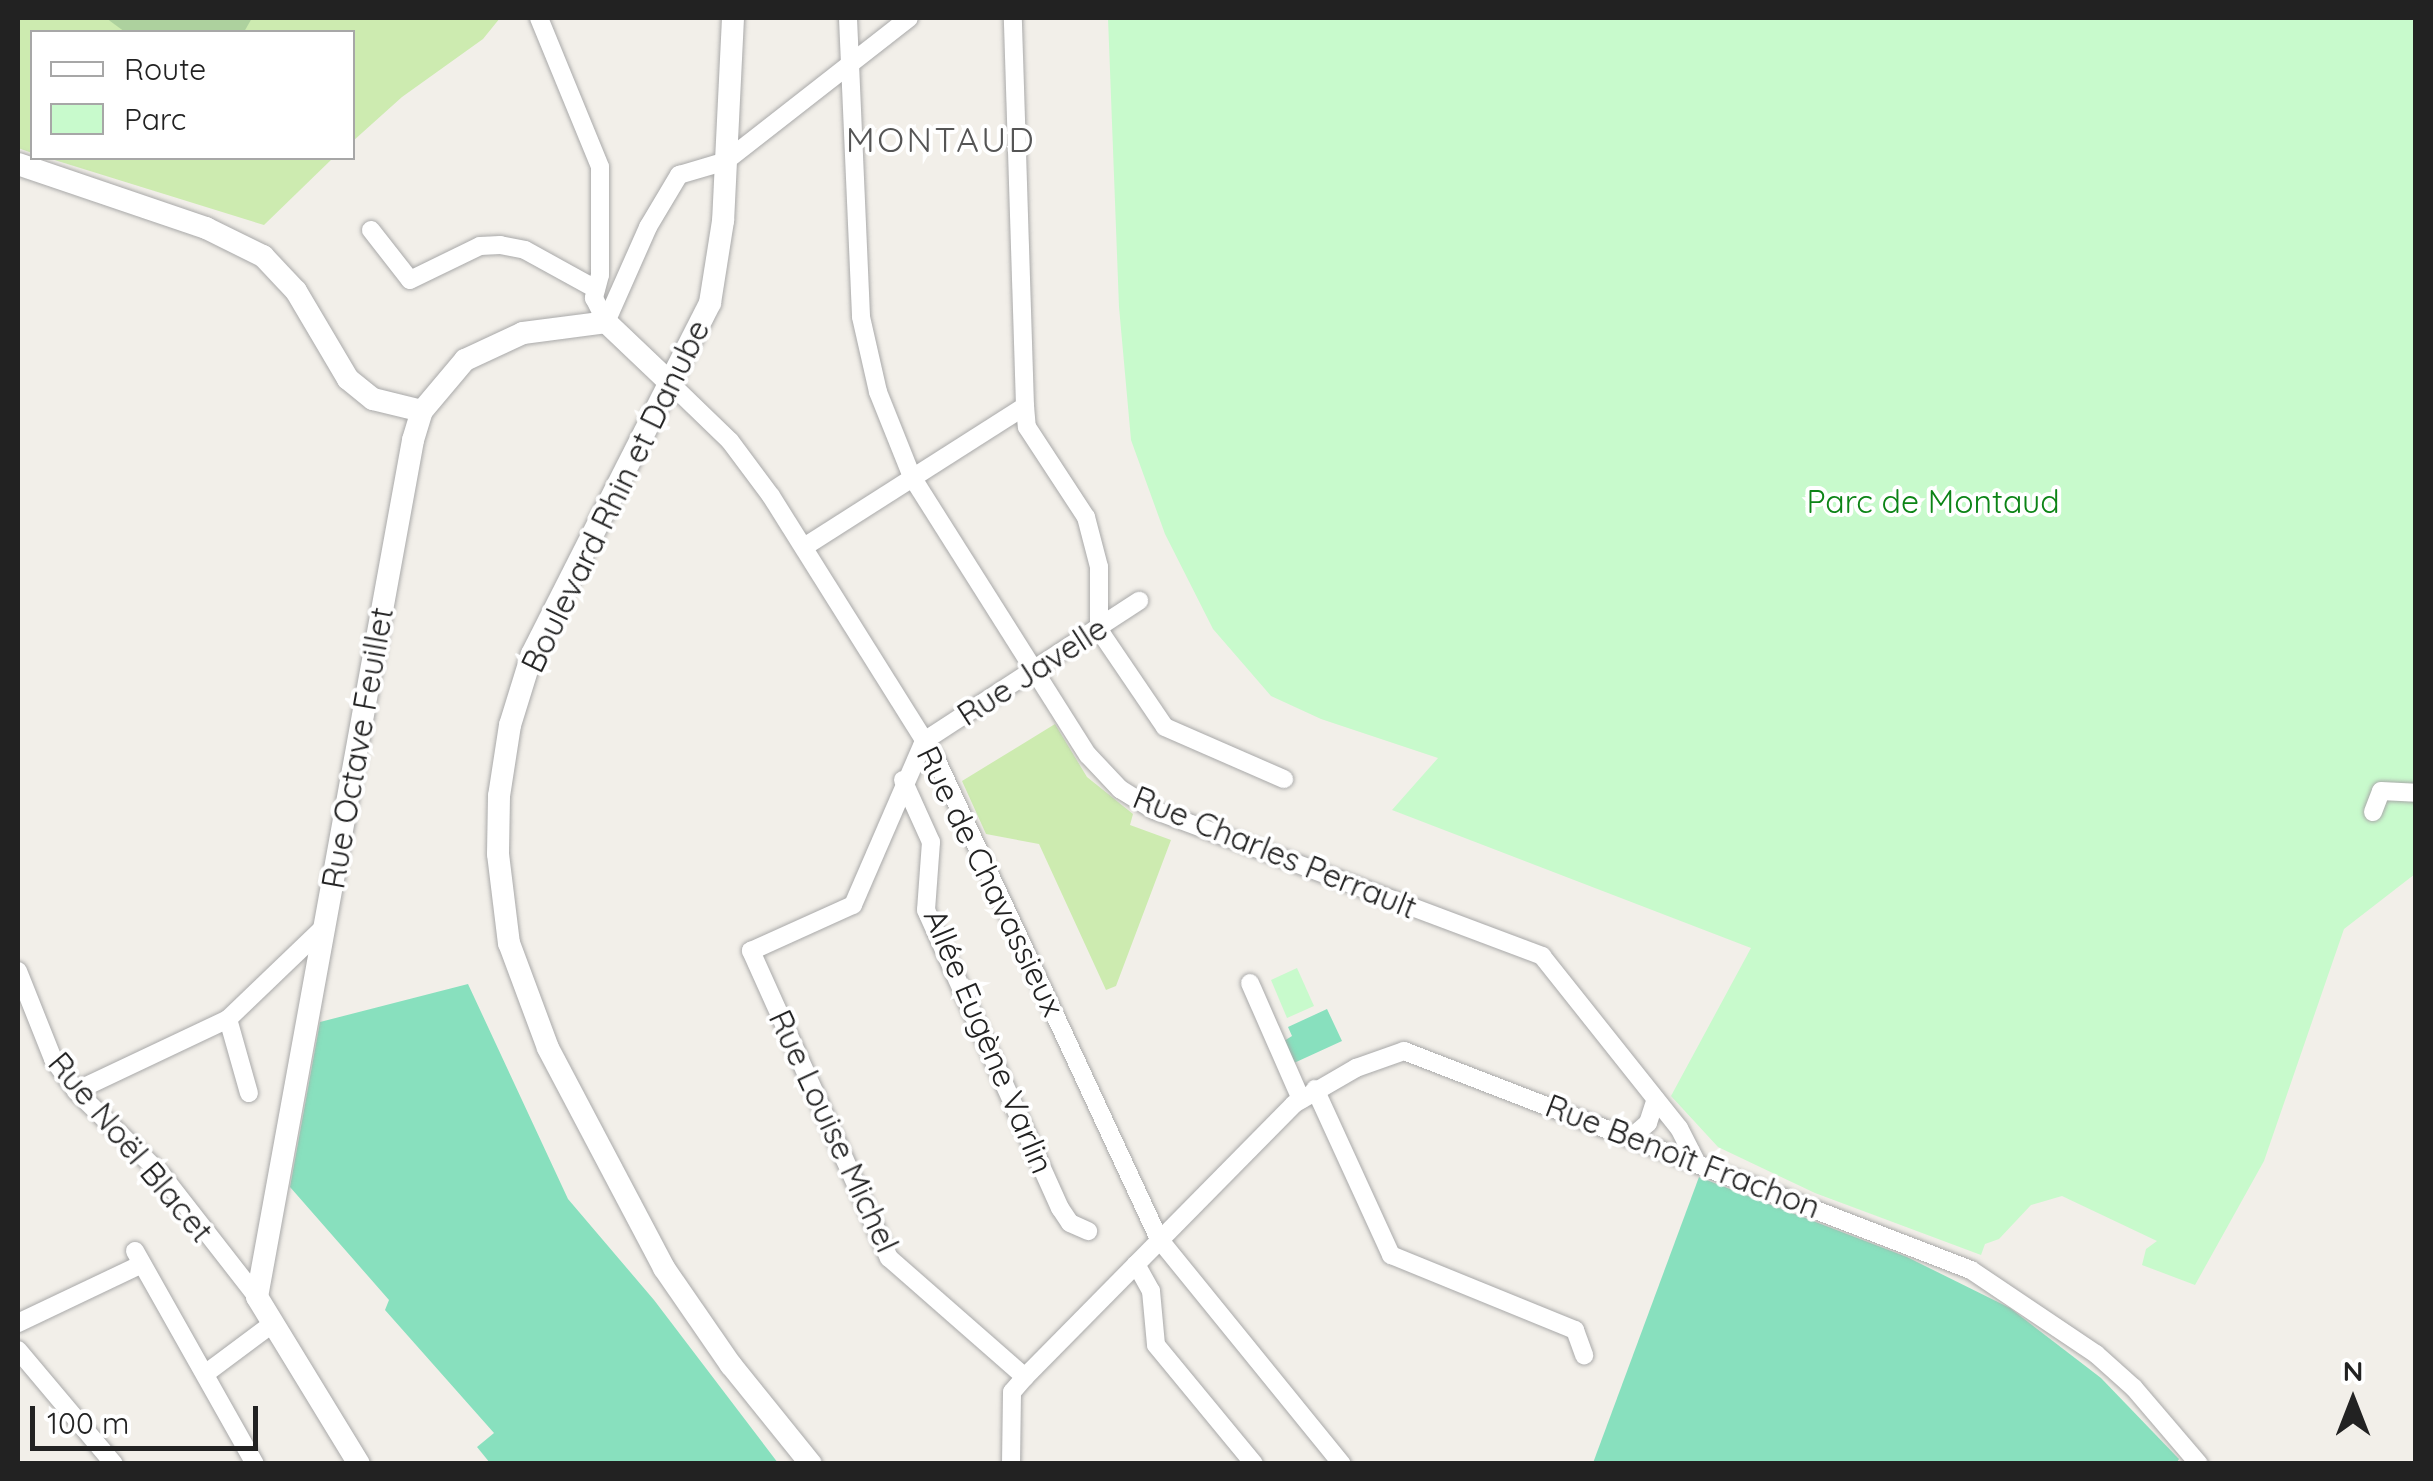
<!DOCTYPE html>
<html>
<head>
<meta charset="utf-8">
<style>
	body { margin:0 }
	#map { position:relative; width:2433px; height:1481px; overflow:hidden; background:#f2efe9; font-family:Quicksand,sans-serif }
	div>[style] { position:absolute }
	.grass>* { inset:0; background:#cdebb0 }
	.forest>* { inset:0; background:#add19e }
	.park>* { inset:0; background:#c8facc }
	.pitch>* { inset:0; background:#88e0be }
	.roads { filter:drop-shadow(0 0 2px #a9a9a9) drop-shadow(0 0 2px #a9a9a9) }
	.minor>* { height:18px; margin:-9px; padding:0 9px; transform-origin:9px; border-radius:9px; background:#fff }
	.tertiary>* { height:22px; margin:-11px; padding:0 11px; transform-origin:11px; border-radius:11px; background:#fff }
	span { translate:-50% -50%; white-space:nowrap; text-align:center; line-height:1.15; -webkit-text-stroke:8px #fff; paint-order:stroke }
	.street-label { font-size:32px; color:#222 }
	.park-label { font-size:32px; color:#0c8416 }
	.neighbourhood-label { font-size:35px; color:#555; letter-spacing:2.5px }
	.frame { position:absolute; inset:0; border:20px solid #222; pointer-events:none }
	.legend { position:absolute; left:30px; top:30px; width:325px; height:130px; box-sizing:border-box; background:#fff; border:2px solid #a7a7a7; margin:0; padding:12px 18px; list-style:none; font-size:30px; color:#222 }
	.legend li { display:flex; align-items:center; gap:20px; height:50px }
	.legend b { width:50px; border:2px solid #a7a7a7 }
	.north { position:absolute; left:2303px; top:1351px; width:100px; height:100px; -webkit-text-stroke:8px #fff; paint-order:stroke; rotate:0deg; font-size:28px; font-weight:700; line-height:40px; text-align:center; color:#222 }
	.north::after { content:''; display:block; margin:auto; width:35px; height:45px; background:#222; clip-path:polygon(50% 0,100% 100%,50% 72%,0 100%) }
	.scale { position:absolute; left:30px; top:1406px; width:228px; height:45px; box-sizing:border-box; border:5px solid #222; border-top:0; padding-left:12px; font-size:30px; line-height:35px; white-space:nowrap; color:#222; -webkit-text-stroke:8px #fff; paint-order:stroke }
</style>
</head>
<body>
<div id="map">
	<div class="grass">
		<i style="clip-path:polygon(18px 18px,500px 18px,483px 39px,402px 97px,353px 141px,352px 32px,32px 32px,32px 153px,18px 148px)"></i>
		<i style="clip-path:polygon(48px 158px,333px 158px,264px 225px)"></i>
		<i style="clip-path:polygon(1055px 724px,1087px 777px,1133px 814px,1130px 825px,1171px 840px,1116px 986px,1106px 990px,1039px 844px,986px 834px,962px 781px)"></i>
	</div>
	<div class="forest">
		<i style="clip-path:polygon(106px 18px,252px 18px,244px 32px,125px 32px)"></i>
	</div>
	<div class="park">
		<i style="clip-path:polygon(1108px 18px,2415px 18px,2415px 874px,2344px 929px,2264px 1161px,2195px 1285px,2142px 1265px,2146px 1249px,2157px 1241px,2062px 1196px,2031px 1205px,1999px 1239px,1985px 1244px,1981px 1255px,1815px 1193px,1718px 1147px,1671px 1096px,1751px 948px,1392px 810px,1438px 758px,1321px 719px,1271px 696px,1213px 629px,1165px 534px,1131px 440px,1119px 307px)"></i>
		<i style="clip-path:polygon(1297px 968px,1314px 1006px,1287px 1018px,1271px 980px)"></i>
	</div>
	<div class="pitch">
		<i style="clip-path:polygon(468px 984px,568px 1199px,654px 1300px,778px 1463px,490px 1463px,477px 1447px,494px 1433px,385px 1310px,389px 1300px,290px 1187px,320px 1022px)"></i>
		<i style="clip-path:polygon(1327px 1009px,1342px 1041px,1294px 1063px,1284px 1041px,1292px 1036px,1288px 1027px)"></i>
		<i style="clip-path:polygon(1699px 1177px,1907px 1257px,2010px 1308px,2101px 1378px,2179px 1459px,2176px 1464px,1593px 1463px)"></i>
	</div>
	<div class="roads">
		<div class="minor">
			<i style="left:539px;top:18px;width:161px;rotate:67.7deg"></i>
			<i style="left:600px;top:167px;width:108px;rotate:90deg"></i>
			<i style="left:600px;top:275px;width:24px;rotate:105deg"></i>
			<i style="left:594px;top:298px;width:27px;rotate:63deg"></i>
			<i style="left:848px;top:18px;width:299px;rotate:87.5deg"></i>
			<i style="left:861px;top:317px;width:77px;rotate:77.2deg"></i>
			<i style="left:878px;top:392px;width:92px;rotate:68.2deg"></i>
			<i style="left:912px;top:477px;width:329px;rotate:57.7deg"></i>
			<i style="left:1088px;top:755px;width:47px;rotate:46.7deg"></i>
			<i style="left:1120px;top:789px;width:40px;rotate:32deg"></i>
			<i style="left:1154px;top:810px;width:415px;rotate:20.6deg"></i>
			<i style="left:1542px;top:956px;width:220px;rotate:51.5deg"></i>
			<i style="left:1679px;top:1128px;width:36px;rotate:63deg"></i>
			<i style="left:371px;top:230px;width:63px;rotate:52deg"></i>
			<i style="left:410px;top:280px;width:78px;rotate:-25.9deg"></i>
			<i style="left:480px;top:246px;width:20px;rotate:-3deg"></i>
			<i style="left:500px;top:245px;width:25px;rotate:11deg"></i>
			<i style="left:525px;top:250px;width:81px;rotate:28.8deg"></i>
			<i style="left:606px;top:322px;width:104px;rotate:-66.1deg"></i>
			<i style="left:648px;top:227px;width:61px;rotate:-59.2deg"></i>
			<i style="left:679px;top:175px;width:49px;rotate:-16.6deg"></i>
			<i style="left:726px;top:161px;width:232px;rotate:-38deg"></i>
			<i style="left:671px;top:384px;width:82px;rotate:44deg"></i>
			<i style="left:730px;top:441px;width:69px;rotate:53.3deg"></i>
			<i style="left:771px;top:496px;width:310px;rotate:57.9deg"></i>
			<i style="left:936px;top:759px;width:529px;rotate:65.08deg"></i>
			<i style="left:1159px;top:1239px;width:290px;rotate:50.9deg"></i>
			<i style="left:1025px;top:406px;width:21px;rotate:85deg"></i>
			<i style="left:1027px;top:427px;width:108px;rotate:56.8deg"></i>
			<i style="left:1086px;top:517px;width:52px;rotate:75.4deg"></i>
			<i style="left:1099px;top:567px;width:63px;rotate:90deg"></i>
			<i style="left:1099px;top:630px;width:117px;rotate:55.8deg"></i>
			<i style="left:1165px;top:727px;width:130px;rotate:23.6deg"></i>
			<i style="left:804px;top:547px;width:262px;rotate:-32.5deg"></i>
			<i style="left:1025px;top:406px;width:388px;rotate:-91.8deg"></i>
			<i style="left:903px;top:780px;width:68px;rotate:65.7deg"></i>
			<i style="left:931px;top:842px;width:68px;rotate:94.2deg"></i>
			<i style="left:926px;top:910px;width:327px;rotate:65.8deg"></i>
			<i style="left:1060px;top:1208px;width:18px;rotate:56deg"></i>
			<i style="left:1070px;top:1223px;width:20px;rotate:24deg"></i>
			<i style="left:2373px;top:812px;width:22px;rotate:-69deg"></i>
			<i style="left:2381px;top:791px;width:35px;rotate:3deg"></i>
			<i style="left:18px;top:971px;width:95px;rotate:68.3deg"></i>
			<i style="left:53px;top:1059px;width:39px;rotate:54deg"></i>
			<i style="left:76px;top:1091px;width:120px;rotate:44.3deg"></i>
			<i style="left:162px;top:1175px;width:155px;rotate:52.1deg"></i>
			<i style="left:1250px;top:983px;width:127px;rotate:66.3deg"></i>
			<i style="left:228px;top:1019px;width:77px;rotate:74.2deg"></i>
			<i style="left:1315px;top:1089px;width:183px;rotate:65.4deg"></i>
			<i style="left:1391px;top:1255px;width:199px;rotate:22.2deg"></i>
			<i style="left:1575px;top:1330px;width:27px;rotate:70deg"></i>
			<i style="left:76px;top:1091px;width:168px;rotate:-25.3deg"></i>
			<i style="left:228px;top:1019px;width:134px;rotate:-43.8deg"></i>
			<i style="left:1633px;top:1136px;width:20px;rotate:-41deg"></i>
			<i style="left:1648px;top:1123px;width:25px;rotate:-72deg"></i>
			<i style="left:135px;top:1251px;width:244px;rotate:60.6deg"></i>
			<i style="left:1136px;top:1264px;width:31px;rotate:61deg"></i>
			<i style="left:1151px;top:1291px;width:54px;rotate:84.7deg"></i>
			<i style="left:1156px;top:1345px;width:154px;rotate:50.5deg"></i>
			<i style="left:18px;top:1323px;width:137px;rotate:-25.4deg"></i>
			<i style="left:18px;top:1350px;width:149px;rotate:49.9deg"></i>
			<i style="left:205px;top:1374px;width:84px;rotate:-36.7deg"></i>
			<i style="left:1025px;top:1377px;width:181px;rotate:-138.8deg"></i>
			<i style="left:889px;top:1258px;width:337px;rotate:-114.2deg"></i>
			<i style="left:751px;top:951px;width:112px;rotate:-24.3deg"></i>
			<i style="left:853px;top:905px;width:179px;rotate:-66.6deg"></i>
			<i style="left:924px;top:741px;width:257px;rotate:-33.1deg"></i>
			<i style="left:1011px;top:1464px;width:72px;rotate:-89.2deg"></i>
			<i style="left:1012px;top:1392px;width:20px;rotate:-49deg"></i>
			<i style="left:1025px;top:1377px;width:383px;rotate:-45.4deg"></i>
			<i style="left:1294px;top:1104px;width:72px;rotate:-30.1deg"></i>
			<i style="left:1356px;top:1068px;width:51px;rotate:-19.5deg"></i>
			<i style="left:1404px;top:1051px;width:608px;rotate:21.12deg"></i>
			<i style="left:1971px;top:1270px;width:151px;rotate:33.9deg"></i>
			<i style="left:2096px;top:1354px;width:51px;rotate:41.8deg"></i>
			<i style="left:2134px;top:1388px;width:100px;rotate:49.5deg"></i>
		</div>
		<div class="tertiary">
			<i style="left:733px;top:18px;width:203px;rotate:92.8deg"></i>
			<i style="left:723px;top:221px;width:83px;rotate:99deg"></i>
			<i style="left:710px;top:303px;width:394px;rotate:116.9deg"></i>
			<i style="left:532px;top:654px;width:74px;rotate:107.2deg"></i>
			<i style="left:510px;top:725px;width:72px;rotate:98.8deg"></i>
			<i style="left:499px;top:796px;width:58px;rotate:91deg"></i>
			<i style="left:498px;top:854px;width:90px;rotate:83deg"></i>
			<i style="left:509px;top:943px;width:112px;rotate:69.6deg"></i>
			<i style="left:548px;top:1048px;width:249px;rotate:62.2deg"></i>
			<i style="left:664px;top:1268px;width:118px;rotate:55.4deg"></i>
			<i style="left:731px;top:1365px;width:127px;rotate:51.1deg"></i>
			<i style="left:18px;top:164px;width:199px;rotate:18.8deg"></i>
			<i style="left:206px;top:228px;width:64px;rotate:26.2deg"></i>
			<i style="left:263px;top:256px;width:48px;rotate:46.7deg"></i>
			<i style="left:296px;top:291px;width:102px;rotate:59.4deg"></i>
			<i style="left:348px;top:379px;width:32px;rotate:39deg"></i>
			<i style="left:373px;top:399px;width:50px;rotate:13.8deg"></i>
			<i style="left:359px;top:1464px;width:196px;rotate:-121.4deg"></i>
			<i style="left:257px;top:1297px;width:871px;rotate:-79.68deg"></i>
			<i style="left:413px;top:440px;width:30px;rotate:-73deg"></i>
			<i style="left:422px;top:411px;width:67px;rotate:-49.9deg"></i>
			<i style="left:465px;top:360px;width:64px;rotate:-25deg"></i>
			<i style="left:523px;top:333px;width:84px;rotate:-7.5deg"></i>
			<i style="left:606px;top:322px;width:90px;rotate:43.6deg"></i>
		</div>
	</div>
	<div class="street-label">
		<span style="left:615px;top:496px;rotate:-64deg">Boulevard Rhin et Danube</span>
		<span style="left:1032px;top:671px;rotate:-33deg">Rue Javelle</span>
		<span style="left:357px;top:748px;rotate:-80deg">Rue Octave Feuillet</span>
		<span style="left:1275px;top:852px;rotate:22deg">Rue Charles Perrault</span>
		<span style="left:991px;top:881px;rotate:64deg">Rue de Chavassieux</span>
		<span style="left:989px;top:1041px;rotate:67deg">Allée Eugène Varlin</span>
		<span style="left:834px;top:1131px;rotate:65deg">Rue Louise Michel</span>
		<span style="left:131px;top:1147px;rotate:50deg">Rue Noël Blacet</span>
		<span style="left:1683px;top:1156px;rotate:21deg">Rue Benoît Frachon</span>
	</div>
	<div class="park-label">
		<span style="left:1933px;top:501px">Parc de Montaud</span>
	</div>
	<div class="neighbourhood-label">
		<span style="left:941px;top:139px">MONTAUD</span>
	</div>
	<div class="frame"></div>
	<ul class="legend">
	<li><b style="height:12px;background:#fff"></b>Route</li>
	<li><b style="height:28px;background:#c8facc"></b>Parc</li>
	</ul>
	<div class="north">N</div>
	<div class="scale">100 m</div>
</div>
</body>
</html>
